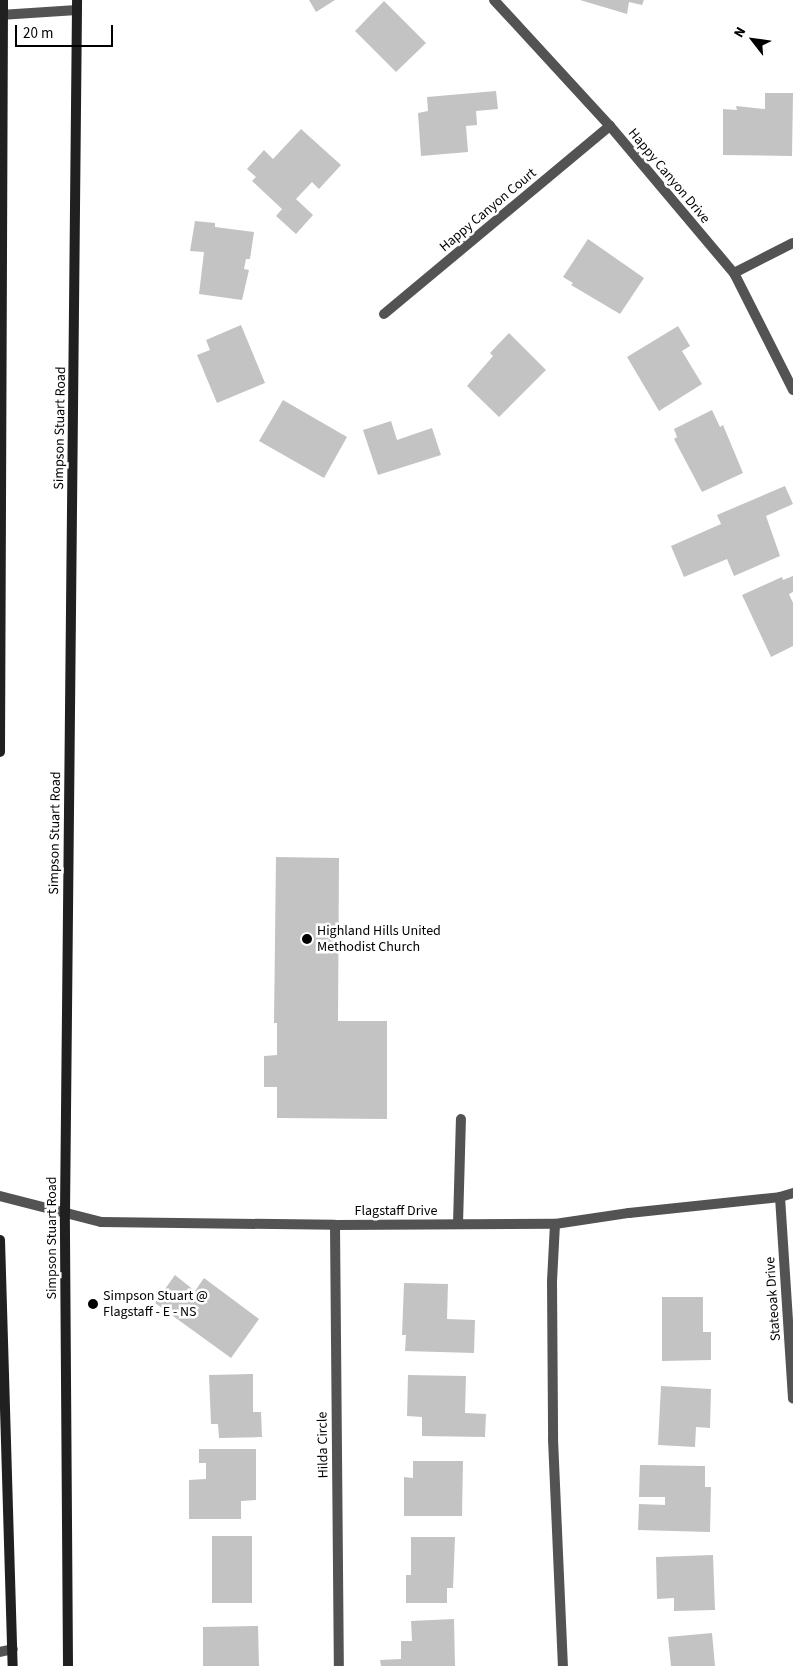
<!DOCTYPE html>
<html>
<head>
<meta charset="utf-8">
<style>
	body { margin:0 }
	#map { position:relative; width:793px; height:1666px; overflow:hidden; background:#fff; font-family:"Source Sans 3",sans-serif }
	div>[style] { position:absolute }
	.building>* { inset:0; background:#c3c3c3 }
	.service>* { height:10px; margin:-5px; padding:0 5px; transform-origin:5px; border-radius:5px; background:#535353 }
	.minor>* { height:10px; margin:-5px; padding:0 5px; transform-origin:5px; border-radius:5px; background:#535353 }
	.secondary>* { height:10px; margin:-5px; padding:0 5px; transform-origin:5px; border-radius:5px; background:#202020 }
	.dots>* { width:14px; height:14px; translate:-50% -50%; box-sizing:border-box; border:2px solid #fff; border-radius:50% }
	span { translate:-50% -50%; white-space:nowrap; text-align:center; line-height:1.15; -webkit-text-stroke:5px #fff; paint-order:stroke }
	.street-label { font-size:14px; color:#000 }
	.poi-label { font-size:14px; color:#000 }
	.left { translate:0 -50%; text-align:left }
	.north { position:absolute; left:728px; top:15px; width:50px; height:50px; -webkit-text-stroke:4px #fff; paint-order:stroke; rotate:300deg; font-size:14px; font-weight:700; line-height:20px; text-align:center; color:#000 }
	.north::after { content:''; display:block; margin:auto; width:18px; height:22px; background:#000; clip-path:polygon(50% 0,100% 100%,50% 72%,0 100%) }
	.scale { position:absolute; left:15px; top:25px; width:98px; height:22px; box-sizing:border-box; border:2px solid #000; border-top:0; padding-left:6px; font-size:15px; line-height:18px; white-space:nowrap; color:#000; -webkit-text-stroke:4px #fff; paint-order:stroke }
</style>
</head>
<body>
<div id="map">
	<div class="building">
		<i style="clip-path:polygon(309px 0,335px 0,316px 12px)"></i>
		<i style="clip-path:polygon(580px 0,644px 0,642px 5px,629px 2px,627px 14px)"></i>
		<i style="clip-path:polygon(384px 1px,426px 43px,396px 72px,355px 31px)"></i>
		<i style="clip-path:polygon(496px 91px,498px 109px,476px 111px,477px 125px,466px 126px,468px 152px,421px 156px,418px 113px,428px 111px,427px 97px)"></i>
		<i style="clip-path:polygon(765px 93px,793px 93px,792px 156px,723px 155px,723px 109px,737px 110px,736px 106px,765px 109px)"></i>
		<i style="clip-path:polygon(301px 129px,341px 165px,319px 189px,312px 182px,296px 199px,313px 215px,296px 234px,276px 216px,282px 209px,252px 181px,256px 177px,247px 169px,264px 150px,273px 159px)"></i>
		<i style="clip-path:polygon(195px 221px,215px 223px,215px 227px,254px 232px,250px 259px,246px 259px,244px 269px,249px 270px,242px 300px,199px 294px,204px 252px,190px 251px)"></i>
		<i style="clip-path:polygon(588px 239px,644px 278px,620px 314px,571px 285px,573px 283px,563px 277px)"></i>
		<i style="clip-path:polygon(241px 325px,265px 383px,217px 403px,197px 355px,210px 350px,206px 340px)"></i>
		<i style="clip-path:polygon(678px 326px,690px 346px,682px 351px,702px 384px,659px 411px,627px 357px)"></i>
		<i style="clip-path:polygon(509px 333px,546px 370px,499px 417px,467px 386px,493px 356px,490px 353px)"></i>
		<i style="clip-path:polygon(283px 400px,347px 437px,324px 478px,259px 441px)"></i>
		<i style="clip-path:polygon(712px 410px,720px 427px,723px 425px,743px 473px,702px 492px,674px 439px,677px 437px,674px 429px)"></i>
		<i style="clip-path:polygon(391px 421px,397px 440px,432px 428px,441px 455px,378px 475px,363px 430px)"></i>
		<i style="clip-path:polygon(785px 486px,793px 504px,766px 516px,780px 556px,734px 576px,727px 559px,684px 577px,671px 546px,721px 524px,717px 515px)"></i>
		<i style="clip-path:polygon(793px 576px,793px 592px,789px 594px,793px 603px,793px 646px,771px 657px,742px 595px,782px 577px,783px 580px)"></i>
		<i style="clip-path:polygon(276px 857px,339px 858px,338px 1021px,387px 1021px,387px 1119px,277px 1118px,277px 1087px,264px 1087px,264px 1056px,277px 1055px,277px 1023px,274px 1023px)"></i>
		<i style="clip-path:polygon(175px 1275px,195px 1291px,204px 1278px,259px 1319px,231px 1358px,155px 1303px)"></i>
		<i style="clip-path:polygon(404px 1283px,448px 1284px,447px 1319px,475px 1320px,474px 1353px,405px 1351px,406px 1335px,402px 1335px)"></i>
		<i style="clip-path:polygon(662px 1297px,703px 1297px,703px 1332px,711px 1332px,711px 1360px,662px 1361px)"></i>
		<i style="clip-path:polygon(253px 1374px,253px 1412px,261px 1412px,262px 1437px,219px 1438px,218px 1424px,211px 1424px,209px 1375px)"></i>
		<i style="clip-path:polygon(408px 1375px,466px 1376px,465px 1413px,486px 1414px,485px 1437px,422px 1436px,422px 1417px,407px 1416px)"></i>
		<i style="clip-path:polygon(661px 1386px,711px 1389px,710px 1428px,696px 1427px,695px 1447px,658px 1445px)"></i>
		<i style="clip-path:polygon(199px 1449px,256px 1449px,256px 1500px,241px 1501px,241px 1519px,189px 1519px,189px 1480px,206px 1479px,206px 1463px,199px 1463px)"></i>
		<i style="clip-path:polygon(413px 1461px,463px 1461px,462px 1516px,404px 1516px,404px 1477px,413px 1478px)"></i>
		<i style="clip-path:polygon(640px 1465px,705px 1466px,705px 1487px,711px 1487px,710px 1532px,638px 1530px,639px 1504px,665px 1505px,665px 1497px,639px 1497px)"></i>
		<i style="clip-path:polygon(212px 1536px,252px 1536px,252px 1603px,212px 1603px)"></i>
		<i style="clip-path:polygon(411px 1537px,455px 1537px,453px 1588px,447px 1588px,447px 1603px,406px 1603px,406px 1575px,411px 1575px)"></i>
		<i style="clip-path:polygon(713px 1555px,715px 1610px,674px 1611px,674px 1598px,657px 1599px,656px 1557px)"></i>
		<i style="clip-path:polygon(454px 1619px,455px 1666px,381px 1666px,380px 1660px,401px 1659px,401px 1641px,412px 1641px,411px 1621px)"></i>
		<i style="clip-path:polygon(258px 1626px,259px 1666px,203px 1666px,203px 1627px)"></i>
		<i style="clip-path:polygon(712px 1633px,715px 1666px,671px 1666px,668px 1637px)"></i>
	</div>
	<div class="service">
		<i style="left:0;top:15px;width:77px;rotate:-3.7deg"></i>
		<i style="left:458px;top:1224px;width:105px;rotate:-88.4deg"></i>
		<i style="left:555px;top:1224px;width:57px;rotate:93deg"></i>
		<i style="left:552px;top:1281px;width:158px;rotate:89.6deg"></i>
		<i style="left:553px;top:1439px;width:227px;rotate:87.5deg"></i>
		<i style="left:0;top:1652px;width:13px;rotate:-13deg"></i>
	</div>
	<div class="minor">
		<i style="left:494px;top:0;width:171px;rotate:47.4deg"></i>
		<i style="left:610px;top:126px;width:192px;rotate:49.9deg"></i>
		<i style="left:734px;top:273px;width:131px;rotate:63.2deg"></i>
		<i style="left:734px;top:273px;width:66px;rotate:-27deg"></i>
		<i style="left:384px;top:314px;width:294px;rotate:-39.8deg"></i>
		<i style="left:0;top:1196px;width:104px;rotate:14.4deg"></i>
		<i style="left:101px;top:1222px;width:234px;rotate:0.7deg"></i>
		<i style="left:335px;top:1225px;width:220px;rotate:-0.3deg"></i>
		<i style="left:555px;top:1224px;width:75px;rotate:-8.5deg"></i>
		<i style="left:629px;top:1213px;width:152px;rotate:-6deg"></i>
		<i style="left:780px;top:1197px;width:14px;rotate:-17deg"></i>
		<i style="left:780px;top:1197px;width:202px;rotate:86.3deg"></i>
		<i style="left:335px;top:1225px;width:441px;rotate:89.5deg"></i>
	</div>
	<div class="secondary">
		<i style="left:0;top:752px;width:752px;rotate:-89.77deg"></i>
		<i style="left:0;top:1240px;width:426px;rotate:88.3deg"></i>
		<i style="left:68px;top:1666px;width:453px;rotate:-90.4deg"></i>
		<i style="left:65px;top:1213px;width:1213px;rotate:-89.43deg"></i>
	</div>
	<div class="dots">
		<i style="left:307px;top:939px;background:#000"></i>
		<i style="left:93px;top:1304px;background:#000"></i>
	</div>
	<div class="street-label">
		<span style="left:669px;top:176px;rotate:50deg">Happy Canyon Drive</span>
		<span style="left:488px;top:210px;rotate:-40deg">Happy Canyon Court</span>
		<span style="left:60px;top:428px;rotate:-89deg">Simpson Stuart Road</span>
		<span style="left:55px;top:833px;rotate:-89deg">Simpson Stuart Road</span>
		<span style="left:396px;top:1211px">Flagstaff Drive</span>
		<span style="left:52px;top:1238px;rotate:-90deg">Simpson Stuart Road</span>
		<span style="left:773px;top:1299px;rotate:-94deg">Stateoak Drive</span>
		<span style="left:323px;top:1445px;rotate:-91deg">Hilda Circle</span>
	</div>
	<div class="poi-label">
		<span class="left" style="left:317px;top:939px">Highland Hills United<br>Methodist Church</span>
		<span class="left" style="left:103px;top:1304px">Simpson Stuart @<br>Flagstaff - E - NS</span>
	</div>
	<div class="north">N</div>
	<div class="scale">20 m</div>
</div>
</body>
</html>
